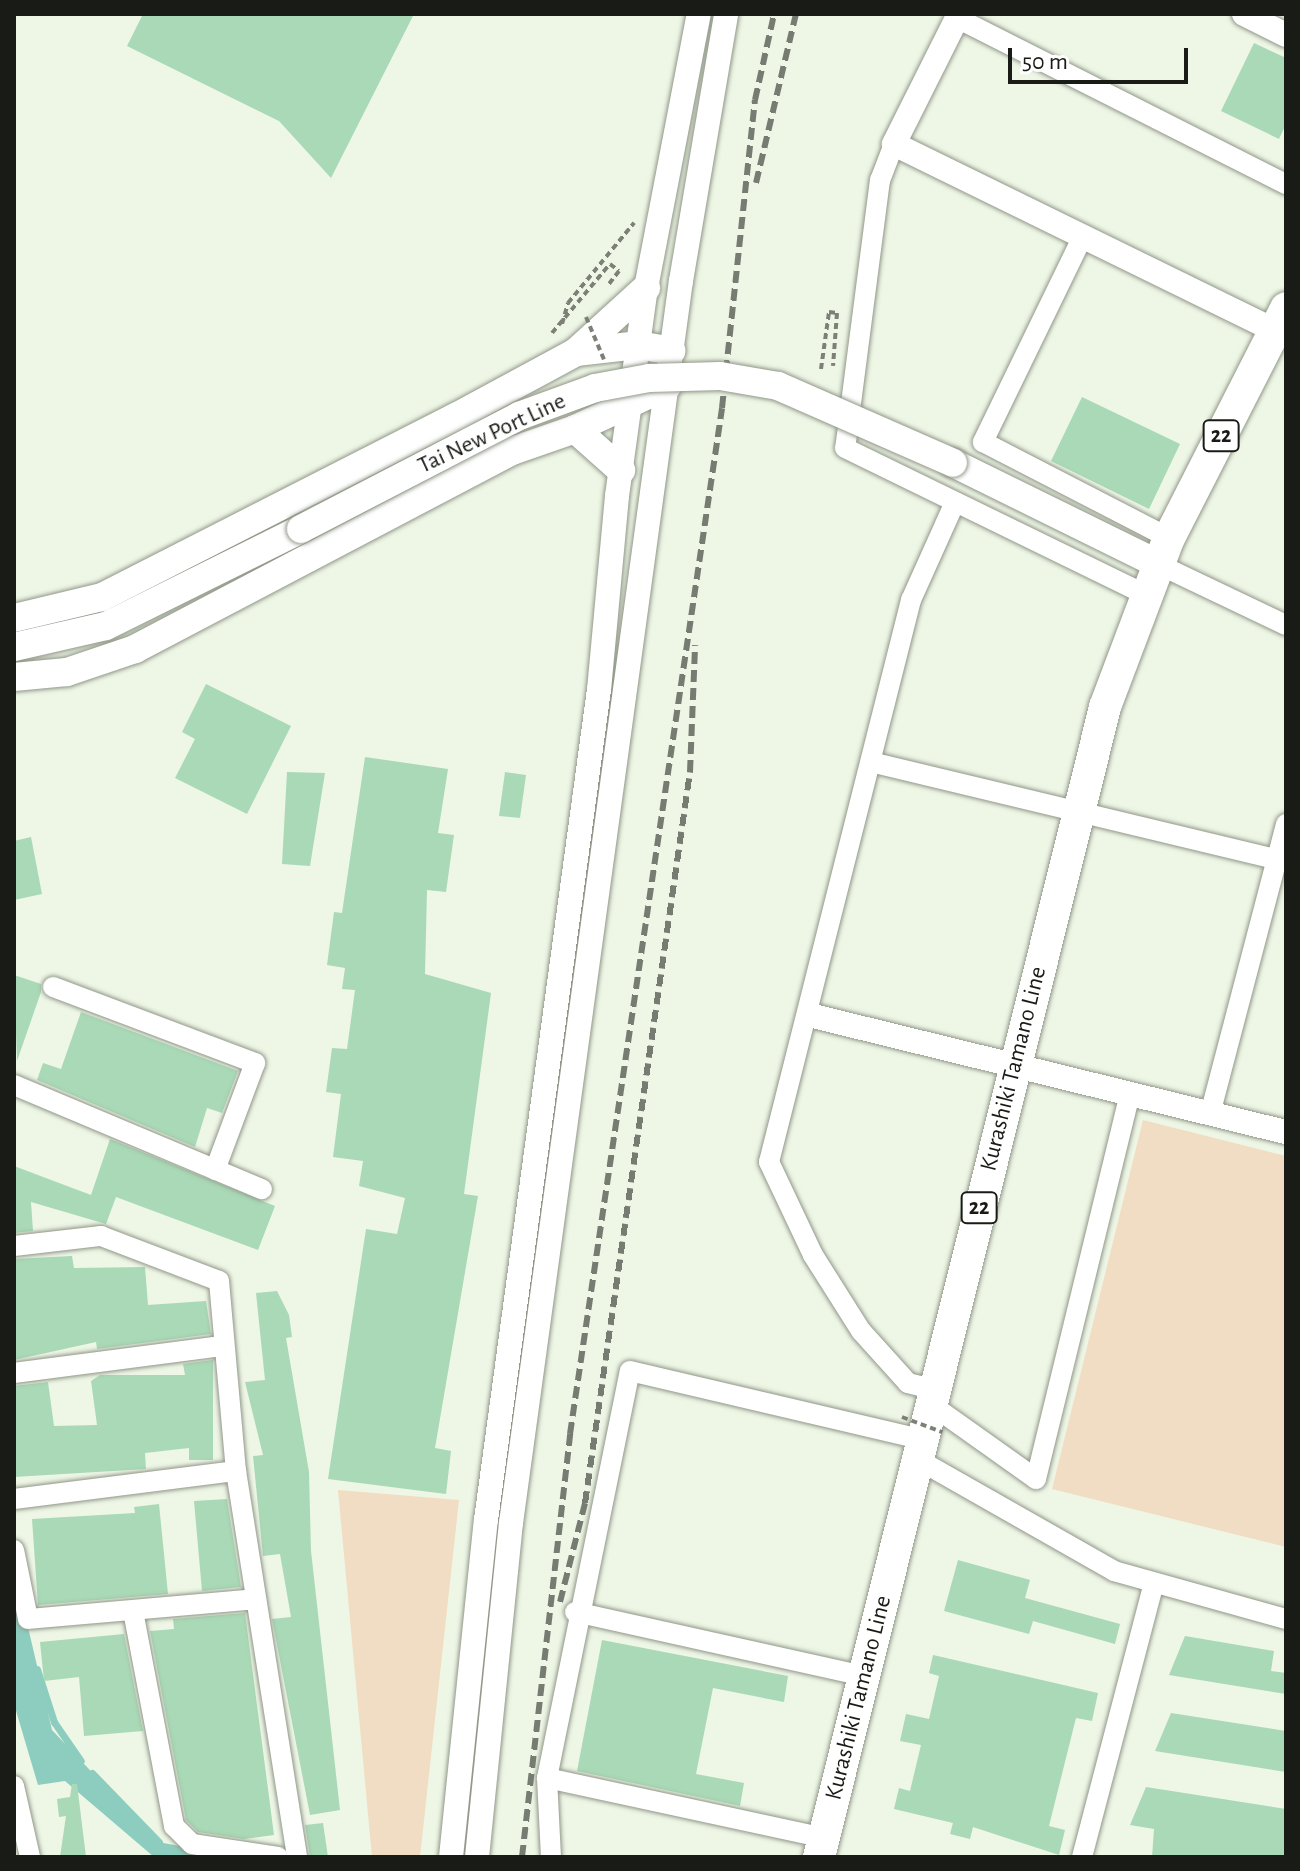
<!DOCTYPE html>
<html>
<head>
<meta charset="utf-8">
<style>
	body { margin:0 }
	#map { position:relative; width:1300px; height:1871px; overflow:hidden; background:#eef6e6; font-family:"Alegreya Sans",sans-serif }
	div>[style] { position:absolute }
	.green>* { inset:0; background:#f1ddc3 }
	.water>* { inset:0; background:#8dcdbf }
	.stream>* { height:7px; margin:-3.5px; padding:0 3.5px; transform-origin:3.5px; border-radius:3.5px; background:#8dcdbf }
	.building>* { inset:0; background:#a9d9b7 }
	.path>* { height:4px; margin-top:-2px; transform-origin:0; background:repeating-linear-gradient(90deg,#7c8076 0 6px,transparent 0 10px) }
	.roads { filter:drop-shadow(0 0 2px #909788) drop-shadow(0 0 2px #909788) }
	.minor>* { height:20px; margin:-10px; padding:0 10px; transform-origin:10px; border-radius:10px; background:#fff }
	.tertiary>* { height:24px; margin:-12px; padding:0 12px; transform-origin:12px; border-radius:12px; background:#fff }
	.secondary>* { height:28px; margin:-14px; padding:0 14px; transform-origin:14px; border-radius:14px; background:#fff }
	.primary>* { height:32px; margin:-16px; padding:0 16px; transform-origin:16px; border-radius:16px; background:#fff }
	.rail>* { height:6px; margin-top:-3px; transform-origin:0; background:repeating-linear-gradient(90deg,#777c72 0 12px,transparent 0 18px) }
	.path-bridge>* { height:4px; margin-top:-2px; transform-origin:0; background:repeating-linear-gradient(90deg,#7c8076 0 6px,transparent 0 10px) }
	.bridges { filter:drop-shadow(0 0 2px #909788) drop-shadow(0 0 2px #909788) }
	.secondary-bridge>* { height:28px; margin:-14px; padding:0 14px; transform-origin:14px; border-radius:14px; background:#fff }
	span { translate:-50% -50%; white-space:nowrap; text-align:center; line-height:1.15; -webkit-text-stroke:6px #fff; paint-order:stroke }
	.shield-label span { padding:2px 6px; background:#fff; border:2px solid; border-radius:6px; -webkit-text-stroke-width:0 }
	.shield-label { font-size:22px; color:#191b16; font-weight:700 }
	.street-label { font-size:24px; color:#191b16 }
	.frame { position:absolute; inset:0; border:16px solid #191b16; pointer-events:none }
	.scale { position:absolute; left:1008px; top:48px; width:180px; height:36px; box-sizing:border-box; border:4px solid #191b16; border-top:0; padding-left:10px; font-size:24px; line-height:28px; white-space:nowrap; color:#191b16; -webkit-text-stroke:6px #fff; paint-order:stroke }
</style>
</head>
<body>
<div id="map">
	<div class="green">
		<i style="clip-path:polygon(1143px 1120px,1286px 1156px,1286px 1547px,1052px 1489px)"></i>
		<i style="clip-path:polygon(338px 1490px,459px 1500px,420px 1857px,372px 1857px)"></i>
	</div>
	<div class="water">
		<i style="clip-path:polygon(14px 1567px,52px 1730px,158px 1842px,239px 1857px,154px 1857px,65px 1781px,38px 1785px,14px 1704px)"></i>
	</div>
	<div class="stream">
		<i style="left:37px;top:1669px;width:56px;rotate:72.2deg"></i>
		<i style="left:54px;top:1722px;width:47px;rotate:55.3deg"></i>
		<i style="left:92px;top:1773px;width:96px;rotate:45.8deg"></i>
	</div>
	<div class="building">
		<i style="clip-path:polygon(143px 14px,414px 14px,331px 178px,279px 121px,127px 46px)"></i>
		<i style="clip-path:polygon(1254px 43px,1286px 58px,1286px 124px,1279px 139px,1221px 111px)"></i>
		<i style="clip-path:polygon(1082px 397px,1180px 444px,1149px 509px,1051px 461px)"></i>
		<i style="clip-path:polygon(206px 684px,291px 726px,247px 814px,175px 778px,195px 739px,182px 732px)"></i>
		<i style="clip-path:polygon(365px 757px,448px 769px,438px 833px,454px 835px,446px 892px,427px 890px,425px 974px,491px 993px,464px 1194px,478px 1196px,435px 1448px,451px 1451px,446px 1494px,328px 1479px,366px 1229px,397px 1234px,405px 1198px,359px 1186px,363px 1161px,333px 1157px,341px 1094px,326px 1092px,332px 1048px,347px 1049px,355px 990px,342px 989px,345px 968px,327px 965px,334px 912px,342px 913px)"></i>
		<i style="clip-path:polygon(287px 772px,325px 773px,310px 866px,282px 864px)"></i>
		<i style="clip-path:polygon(505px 772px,526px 775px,520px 818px,499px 816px)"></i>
		<i style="clip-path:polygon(31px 837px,42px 894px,14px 900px,14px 841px)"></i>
		<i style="clip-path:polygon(14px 975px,41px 984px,41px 992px,17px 1061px)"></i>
		<i style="clip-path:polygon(81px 1012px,238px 1071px,222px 1113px,207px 1108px,195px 1147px,37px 1080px,43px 1063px,61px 1069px)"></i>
		<i style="clip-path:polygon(110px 1139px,275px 1206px,258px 1250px,116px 1197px,106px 1224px,31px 1202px,33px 1231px,14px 1233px,14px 1166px,91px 1195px)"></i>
		<i style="clip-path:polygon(72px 1256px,74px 1268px,145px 1267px,148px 1305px,206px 1301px,211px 1334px,97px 1349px,96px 1342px,14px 1360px,14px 1259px)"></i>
		<i style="clip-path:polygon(277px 1291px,289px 1315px,292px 1337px,286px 1338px,309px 1472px,311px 1551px,340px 1810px,310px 1815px,272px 1619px,291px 1617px,280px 1554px,263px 1556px,253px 1456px,263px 1455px,245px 1382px,265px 1380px,256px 1293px)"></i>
		<i style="clip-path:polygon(213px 1360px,213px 1460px,189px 1460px,189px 1448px,145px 1453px,146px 1469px,14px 1477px,14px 1386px,48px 1382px,54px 1426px,97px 1425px,91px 1381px,100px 1375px,185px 1375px,183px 1364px)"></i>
		<i style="clip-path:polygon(227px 1499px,241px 1587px,202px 1591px,194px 1501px)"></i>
		<i style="clip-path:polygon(159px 1504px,168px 1594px,38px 1605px,32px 1519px,135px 1513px,134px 1507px)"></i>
		<i style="clip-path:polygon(958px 1560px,1030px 1580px,1025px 1598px,1120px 1624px,1115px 1644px,1033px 1621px,1029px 1634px,944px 1611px)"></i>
		<i style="clip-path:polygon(245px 1613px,274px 1835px,244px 1839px,198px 1832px,186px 1820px,150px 1631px,174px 1629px,173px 1619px)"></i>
		<i style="clip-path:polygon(124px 1634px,143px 1731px,84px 1736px,79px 1677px,44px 1681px,40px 1642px)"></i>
		<i style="clip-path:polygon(1185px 1636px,1274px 1651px,1271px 1671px,1286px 1673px,1286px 1694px,1169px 1675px)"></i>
		<i style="clip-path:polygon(602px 1640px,788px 1676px,784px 1702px,713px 1688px,696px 1774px,744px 1783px,740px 1806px,577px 1771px)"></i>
		<i style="clip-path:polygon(933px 1655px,1098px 1693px,1092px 1721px,1076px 1718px,1049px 1826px,1065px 1830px,1059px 1855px,973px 1827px,970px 1839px,950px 1834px,953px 1823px,894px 1809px,899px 1788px,910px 1791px,921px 1745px,900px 1741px,906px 1714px,929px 1719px,939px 1676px,929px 1673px)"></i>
		<i style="clip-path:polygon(1171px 1713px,1286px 1731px,1286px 1772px,1155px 1751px)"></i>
		<i style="clip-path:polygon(72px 1784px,77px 1784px,86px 1857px,60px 1857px,66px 1816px,59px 1817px,57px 1799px,70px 1797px)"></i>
		<i style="clip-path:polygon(1146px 1787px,1286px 1809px,1286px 1857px,1152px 1857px,1154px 1829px,1130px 1825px)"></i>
		<i style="clip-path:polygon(323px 1823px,328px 1857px,310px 1857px,305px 1825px)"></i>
	</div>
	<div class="path">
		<i style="left:562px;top:324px;width:22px;rotate:-74deg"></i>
		<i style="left:568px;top:303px;width:104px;rotate:-50.5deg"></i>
		<i style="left:552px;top:333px;width:90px;rotate:-50deg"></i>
		<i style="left:610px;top:264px;width:11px;rotate:38deg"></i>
		<i style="left:619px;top:271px;width:18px;rotate:128deg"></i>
		<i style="left:821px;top:369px;width:58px;rotate:-82deg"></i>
		<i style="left:829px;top:312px;width:8px;rotate:7deg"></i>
		<i style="left:837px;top:313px;width:53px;rotate:94.3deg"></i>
	</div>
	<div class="roads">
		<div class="minor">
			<i style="left:957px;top:18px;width:369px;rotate:26.8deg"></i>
			<i style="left:894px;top:144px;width:39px;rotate:111deg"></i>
			<i style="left:880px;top:180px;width:270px;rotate:97.4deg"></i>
			<i style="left:845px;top:448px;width:335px;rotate:26deg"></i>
			<i style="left:1082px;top:238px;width:227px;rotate:115.9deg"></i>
			<i style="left:983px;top:442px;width:209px;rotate:27.3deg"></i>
			<i style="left:1158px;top:564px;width:142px;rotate:25.5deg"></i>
			<i style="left:871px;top:762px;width:427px;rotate:13.5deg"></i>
			<i style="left:53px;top:987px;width:216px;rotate:20.6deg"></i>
			<i style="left:255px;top:1063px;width:114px;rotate:110.5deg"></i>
			<i style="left:14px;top:1085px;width:269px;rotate:22.8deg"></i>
			<i style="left:1210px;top:1114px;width:300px;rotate:-75.3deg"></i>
			<i style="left:14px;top:1246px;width:88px;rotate:-6.6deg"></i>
			<i style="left:101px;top:1236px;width:126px;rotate:20.9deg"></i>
			<i style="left:219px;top:1281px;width:191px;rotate:84.9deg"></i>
			<i style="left:236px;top:1471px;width:391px;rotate:81deg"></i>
			<i style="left:14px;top:1373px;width:211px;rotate:-7.4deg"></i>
			<i style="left:932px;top:1389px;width:25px;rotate:-166deg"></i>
			<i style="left:908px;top:1383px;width:70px;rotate:-132.1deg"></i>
			<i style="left:861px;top:1331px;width:90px;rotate:-122.3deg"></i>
			<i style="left:813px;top:1255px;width:103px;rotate:-115.3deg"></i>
			<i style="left:769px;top:1162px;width:580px;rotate:-75.82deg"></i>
			<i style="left:911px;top:600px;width:107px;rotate:-65.8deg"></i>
			<i style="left:929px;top:1403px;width:131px;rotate:35.4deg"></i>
			<i style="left:1036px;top:1479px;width:396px;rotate:-76.3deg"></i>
			<i style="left:917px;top:1459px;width:227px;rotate:29.6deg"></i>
			<i style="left:1114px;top:1571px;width:179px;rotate:15.6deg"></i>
			<i style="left:14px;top:1499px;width:224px;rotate:-7.2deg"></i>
			<i style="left:14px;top:1550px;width:70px;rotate:78.5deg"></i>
			<i style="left:28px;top:1619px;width:229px;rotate:-5deg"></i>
			<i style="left:133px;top:1611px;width:219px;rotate:79.2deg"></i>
			<i style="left:174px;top:1826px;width:25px;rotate:45deg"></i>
			<i style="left:192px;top:1844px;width:87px;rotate:8.6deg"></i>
			<i style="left:575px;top:1612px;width:295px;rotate:12.5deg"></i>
			<i style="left:547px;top:1778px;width:283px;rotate:12.2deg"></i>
			<i style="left:14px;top:1786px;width:73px;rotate:77.3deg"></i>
			<i style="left:551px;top:1857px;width:79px;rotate:-92.9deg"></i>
			<i style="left:547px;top:1778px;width:415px;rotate:-78.5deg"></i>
			<i style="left:630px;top:1371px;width:299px;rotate:13.2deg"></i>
			<i style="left:1082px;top:1857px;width:279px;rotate:-75.3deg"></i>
		</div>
		<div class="tertiary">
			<i style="left:959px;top:14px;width:145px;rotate:116.6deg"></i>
			<i style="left:894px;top:144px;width:424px;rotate:26.1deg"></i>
			<i style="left:1244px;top:14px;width:47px;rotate:26.6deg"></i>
			<i style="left:809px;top:1015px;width:491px;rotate:13.8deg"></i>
			<i style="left:451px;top:1857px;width:339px;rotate:-84.1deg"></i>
			<i style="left:486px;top:1520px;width:838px;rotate:-82.25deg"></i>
			<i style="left:599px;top:690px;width:195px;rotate:-84.7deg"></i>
			<i style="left:617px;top:496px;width:210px;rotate:-82.1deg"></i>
			<i style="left:646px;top:288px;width:279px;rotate:-79.1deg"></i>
			<i style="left:477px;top:1857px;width:336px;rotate:-84.2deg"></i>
			<i style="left:511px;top:1523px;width:1254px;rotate:-82.21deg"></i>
			<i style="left:681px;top:281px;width:271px;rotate:-80.4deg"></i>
		</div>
		<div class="secondary">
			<i style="left:576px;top:352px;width:62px;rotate:-6.4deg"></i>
			<i style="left:638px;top:345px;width:34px;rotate:10deg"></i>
			<i style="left:575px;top:429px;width:102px;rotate:-25.1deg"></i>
			<i style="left:953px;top:463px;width:229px;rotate:26.2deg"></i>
			<i style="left:14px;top:618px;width:90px;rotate:-13.4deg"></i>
			<i style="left:102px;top:597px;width:397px;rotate:-27deg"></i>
			<i style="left:456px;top:417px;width:136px;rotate:-28.4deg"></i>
			<i style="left:576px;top:352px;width:95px;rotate:-42.4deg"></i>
			<i style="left:14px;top:647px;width:94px;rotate:-12.9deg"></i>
			<i style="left:106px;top:626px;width:218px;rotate:-26.4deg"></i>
			<i style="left:14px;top:677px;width:53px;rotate:-5.4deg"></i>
			<i style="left:67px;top:672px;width:72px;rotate:-18.7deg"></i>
			<i style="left:135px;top:649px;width:426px;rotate:-27.7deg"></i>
			<i style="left:512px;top:451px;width:67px;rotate:-19.2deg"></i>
			<i style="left:575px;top:429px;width:62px;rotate:41.7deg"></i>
		</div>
		<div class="primary">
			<i style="left:819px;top:1857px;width:1185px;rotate:-76.03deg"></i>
			<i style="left:1105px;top:707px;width:181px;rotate:-69.3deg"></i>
			<i style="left:1169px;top:538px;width:258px;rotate:-63deg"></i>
		</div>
	</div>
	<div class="rail">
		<i style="left:756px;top:183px;width:174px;rotate:-76.7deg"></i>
		<i style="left:560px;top:1602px;width:102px;rotate:-75.8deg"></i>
		<i style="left:585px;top:1503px;width:739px;rotate:-81.83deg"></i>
		<i style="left:690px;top:772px;width:127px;rotate:-87.7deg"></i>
		<i style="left:522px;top:1857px;width:426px;rotate:-83.5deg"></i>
		<i style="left:570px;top:1434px;width:1037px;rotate:-81.57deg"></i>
		<i style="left:722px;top:408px;width:310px;rotate:-83.9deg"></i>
		<i style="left:755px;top:100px;width:88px;rotate:-77.5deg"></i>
	</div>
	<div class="path-bridge">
		<i style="left:586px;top:317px;width:49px;rotate:67.1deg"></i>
		<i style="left:902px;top:1417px;width:43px;rotate:20.6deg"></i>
	</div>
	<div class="bridges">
		<div class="secondary-bridge">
			<i style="left:301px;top:529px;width:246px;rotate:-27.4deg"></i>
			<i style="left:519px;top:416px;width:81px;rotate:-20.2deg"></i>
			<i style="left:595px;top:388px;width:55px;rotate:-10.5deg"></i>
			<i style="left:649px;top:378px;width:71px;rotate:-1.6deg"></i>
			<i style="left:720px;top:376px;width:59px;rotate:9.8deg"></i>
			<i style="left:778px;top:386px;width:191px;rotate:23.7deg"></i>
		</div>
	</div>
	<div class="shield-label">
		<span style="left:1221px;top:436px">22</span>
		<span style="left:979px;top:1208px">22</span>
	</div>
	<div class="street-label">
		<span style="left:492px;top:434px;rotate:-25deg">Tai New Port Line</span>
		<span style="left:1014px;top:1069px;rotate:-76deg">Kurashiki Tamano Line</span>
		<span style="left:859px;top:1698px;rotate:-76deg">Kurashiki Tamano Line</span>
	</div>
	<div class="frame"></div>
	<div class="scale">50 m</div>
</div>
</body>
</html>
